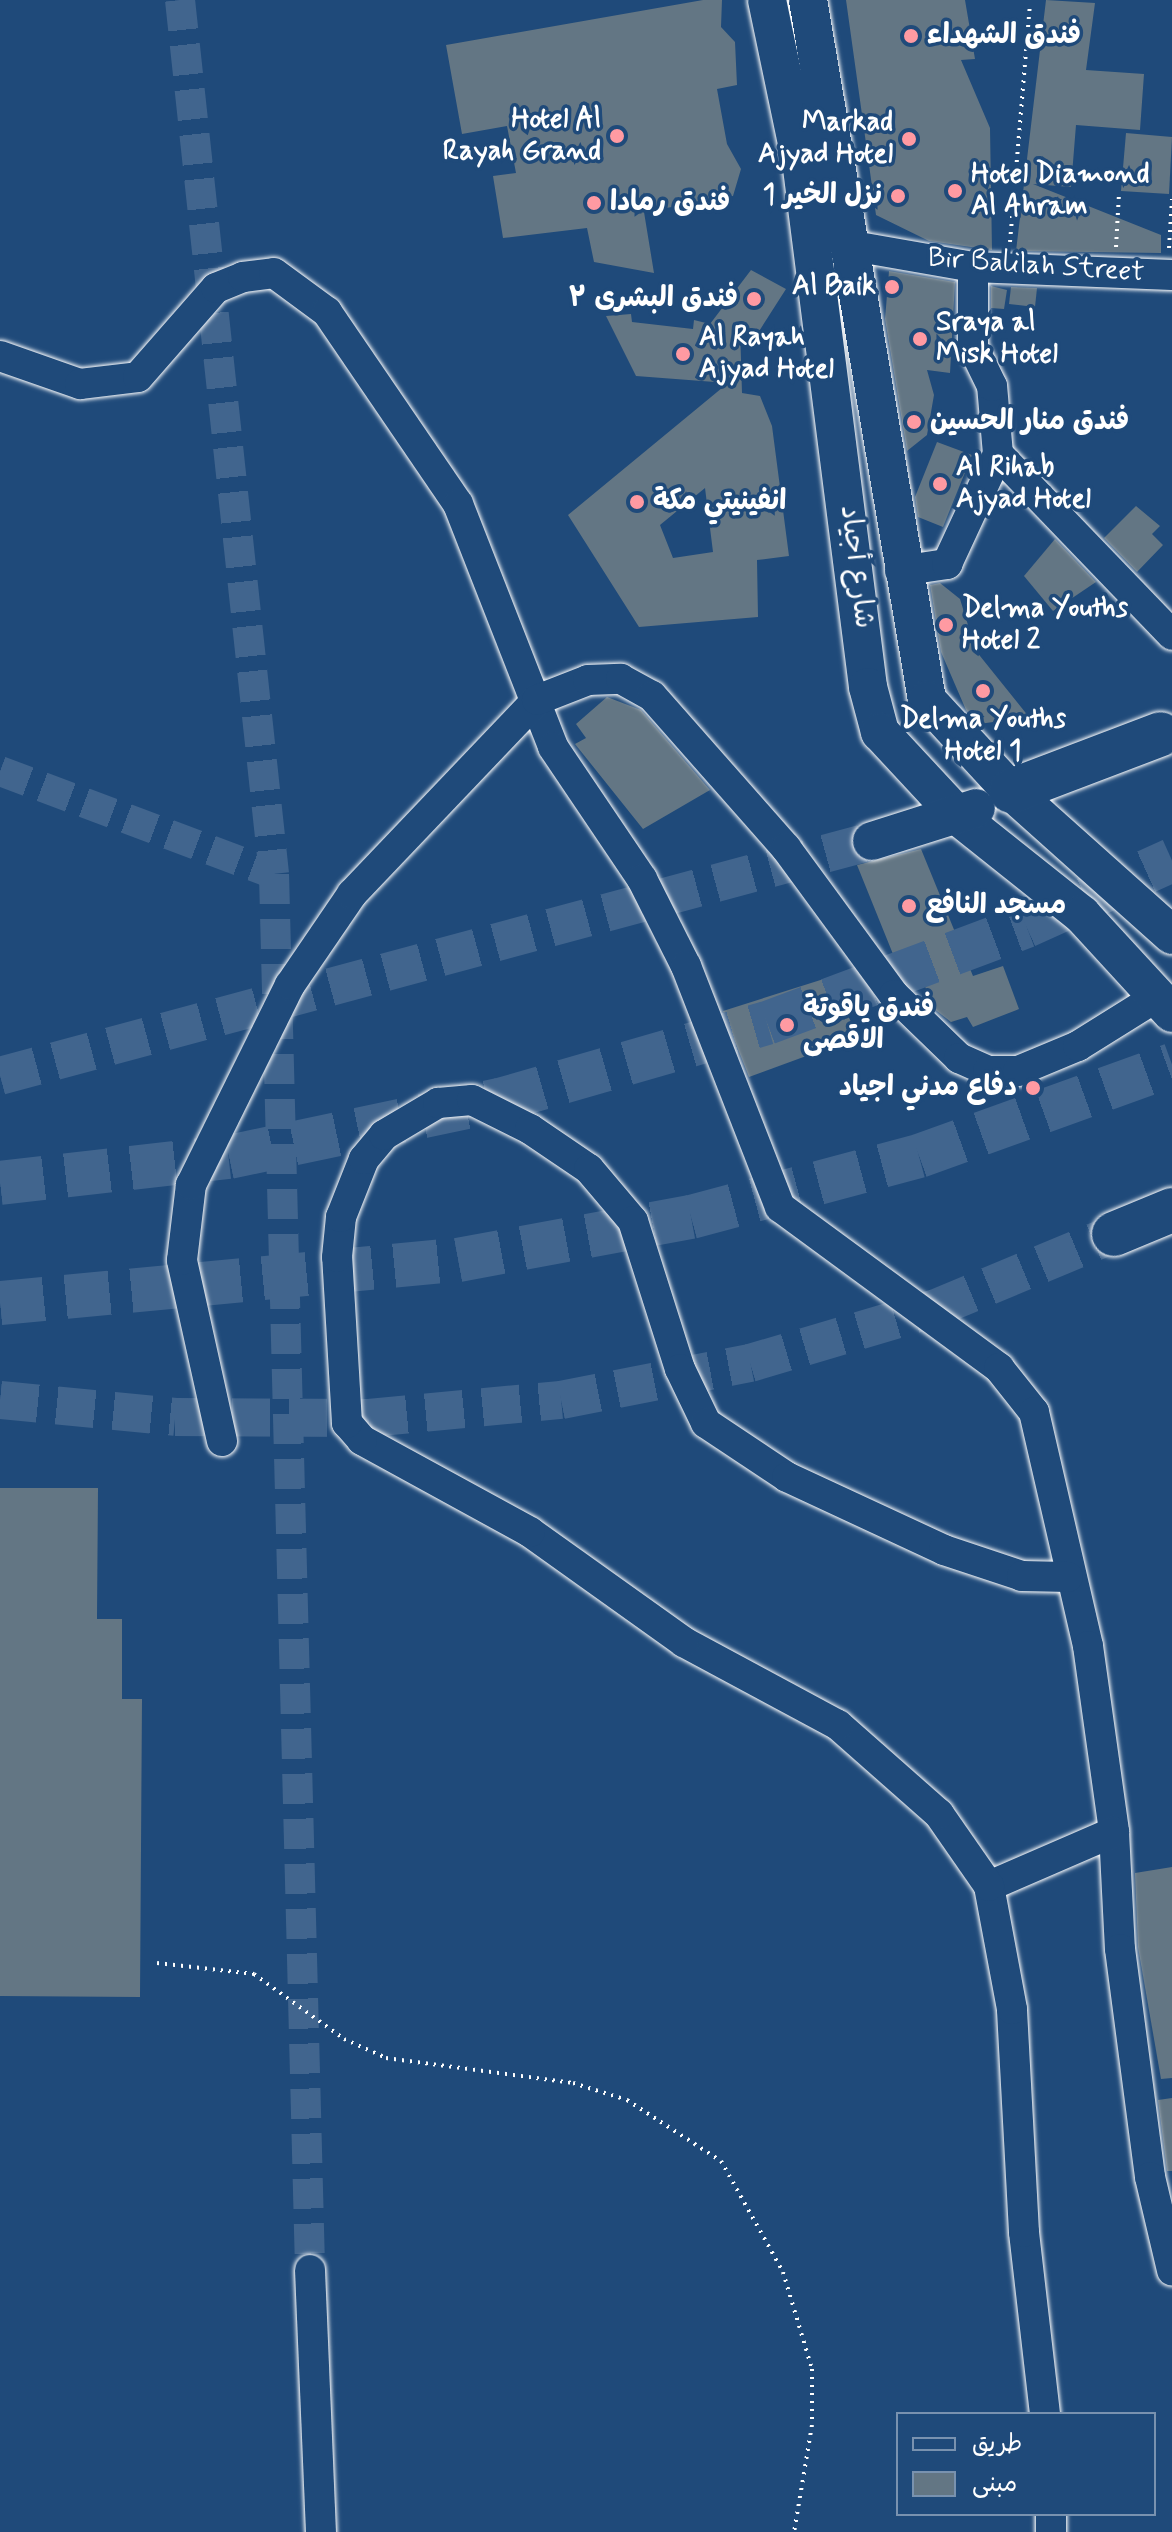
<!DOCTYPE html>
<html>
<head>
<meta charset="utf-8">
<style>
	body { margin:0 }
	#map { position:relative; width:1172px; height:2532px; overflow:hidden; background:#1f4a7a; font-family:Mynerve,"Playpen Sans Arabic",sans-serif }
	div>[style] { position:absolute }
	.building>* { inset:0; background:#637684 }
	.minor-tunnel>* { height:30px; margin-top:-15px; transform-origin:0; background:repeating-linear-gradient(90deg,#41658e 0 30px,transparent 0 45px) }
	.major-tunnel>* { height:38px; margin-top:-19px; transform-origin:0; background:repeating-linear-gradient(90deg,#41658e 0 38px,transparent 0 57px) }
	.highway-tunnel>* { height:44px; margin-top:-22px; transform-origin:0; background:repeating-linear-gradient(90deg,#41658e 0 44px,transparent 0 66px) }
	.path>* { height:4px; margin-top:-2px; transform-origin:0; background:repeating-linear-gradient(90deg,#fff 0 2px,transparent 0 8px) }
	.roads { filter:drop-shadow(0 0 2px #fff) drop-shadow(0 0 2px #fff) }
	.minor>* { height:30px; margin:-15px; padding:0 15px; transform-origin:15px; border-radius:15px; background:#1f4a7a }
	.major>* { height:38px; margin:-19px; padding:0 19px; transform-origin:19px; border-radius:19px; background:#1f4a7a }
	.highway>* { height:44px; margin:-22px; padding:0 22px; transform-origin:22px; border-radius:22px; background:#1f4a7a }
	.dots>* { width:22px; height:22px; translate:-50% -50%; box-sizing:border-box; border:4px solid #1f4a7a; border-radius:50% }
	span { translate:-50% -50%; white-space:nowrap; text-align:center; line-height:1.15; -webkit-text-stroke:7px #1f4a7a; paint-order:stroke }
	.poi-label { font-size:28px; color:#fff; font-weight:700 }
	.left { translate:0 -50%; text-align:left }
	.right { translate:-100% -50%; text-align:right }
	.street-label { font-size:28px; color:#fff }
	.legend { position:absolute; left:896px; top:2412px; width:260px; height:104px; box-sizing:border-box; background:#1f4a7a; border:2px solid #7992af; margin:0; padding:10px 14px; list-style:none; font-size:24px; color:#fff }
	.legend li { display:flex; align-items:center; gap:16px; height:40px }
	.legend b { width:40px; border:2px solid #7992af }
</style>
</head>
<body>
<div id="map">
	<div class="building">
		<i style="clip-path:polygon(703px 0,722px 0,721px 27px,735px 42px,737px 85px,717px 89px,727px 144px,741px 169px,733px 196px,644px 212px,654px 273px,594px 262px,587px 228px,503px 238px,493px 176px,516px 173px,507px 126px,462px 134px,446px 45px)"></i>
		<i style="clip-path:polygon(846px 0,965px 0,975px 59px,961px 60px,990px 128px,992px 250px,929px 241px,876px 215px)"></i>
		<i style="clip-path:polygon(1046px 0,1095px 3px,1086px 70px,1144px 74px,1140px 130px,1076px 125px,1071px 187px,1033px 184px,1161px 235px,1161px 253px,1016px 251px)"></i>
		<i style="clip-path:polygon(1126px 133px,1172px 137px,1169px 194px,1121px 191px)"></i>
		<i style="clip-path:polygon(evenodd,751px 270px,786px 289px,756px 336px,740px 327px,742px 393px,760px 396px,772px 426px,789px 556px,757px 560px,758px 617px,639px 627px,568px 515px,728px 383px,636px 376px,606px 316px,631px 314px,632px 322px,693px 329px,694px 320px,710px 324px,751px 270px,705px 488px,713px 552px,673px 558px,660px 525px,705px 488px)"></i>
		<i style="clip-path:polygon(889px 271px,955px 282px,950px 373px,927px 370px,934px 395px,927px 435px,907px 451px,885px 319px)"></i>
		<i style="clip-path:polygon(991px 286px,1007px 290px,1004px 309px,991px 308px)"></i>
		<i style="clip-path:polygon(1011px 287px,1037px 288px,1035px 307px,1009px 304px)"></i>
		<i style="clip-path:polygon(937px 442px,972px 455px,943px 527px,918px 517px,915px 497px)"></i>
		<i style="clip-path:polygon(1136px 506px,1160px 526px,1152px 534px,1163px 545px,1137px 572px,1104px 538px)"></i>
		<i style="clip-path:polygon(1055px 539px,1096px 582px,1053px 611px,1024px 576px)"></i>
		<i style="clip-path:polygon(940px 583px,960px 599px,976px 651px,1029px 717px,979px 724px,966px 710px,941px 652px,930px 585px)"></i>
		<i style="clip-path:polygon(607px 697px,641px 710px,710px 790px,643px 829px,575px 744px,586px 738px,576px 724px)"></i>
		<i style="clip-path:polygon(921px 849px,973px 976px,1003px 966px,1019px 1009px,973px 1027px,967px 1017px,951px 1022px,933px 1008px,916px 962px,899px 969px,857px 865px)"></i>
		<i style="clip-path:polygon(830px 977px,858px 1037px,749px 1077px,723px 1011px)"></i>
		<i style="clip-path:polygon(0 1488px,98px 1488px,97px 1619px,122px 1619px,122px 1699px,142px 1699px,140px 1997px,0 1996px)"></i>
		<i style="clip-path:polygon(1172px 1867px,1172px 2078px,1161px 2079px,1138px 1947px,1135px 1873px)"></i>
		<i style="clip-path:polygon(1172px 2098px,1172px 2171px,1167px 2171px,1158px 2100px)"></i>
	</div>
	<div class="minor-tunnel">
		<i style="left:180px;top:0;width:879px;rotate:83.86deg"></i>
		<i style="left:274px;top:874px;width:1396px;rotate:88.52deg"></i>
		<i style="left:0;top:771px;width:293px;rotate:20.6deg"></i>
	</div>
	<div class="major-tunnel">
		<i style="left:0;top:1076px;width:903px;rotate:-15.08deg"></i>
		<i style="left:0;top:1400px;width:176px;rotate:5.5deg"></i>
		<i style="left:175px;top:1417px;width:194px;rotate:0.3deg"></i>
		<i style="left:369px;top:1418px;width:193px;rotate:-5.4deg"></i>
		<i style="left:561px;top:1400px;width:193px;rotate:-11.1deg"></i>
		<i style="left:750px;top:1363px;width:194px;rotate:-16.5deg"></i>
		<i style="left:936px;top:1308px;width:193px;rotate:-22.6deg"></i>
	</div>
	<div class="highway-tunnel">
		<i style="left:0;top:1183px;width:230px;rotate:-6.5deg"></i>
		<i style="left:229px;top:1157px;width:277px;rotate:-11.9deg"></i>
		<i style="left:500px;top:1100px;width:278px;rotate:-16.1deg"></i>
		<i style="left:767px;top:1023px;width:277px;rotate:-20.5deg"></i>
		<i style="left:1026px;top:926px;width:160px;rotate:-24.3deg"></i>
		<i style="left:0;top:1303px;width:460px;rotate:-5.4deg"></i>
		<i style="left:458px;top:1260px;width:237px;rotate:-10.5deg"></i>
		<i style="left:691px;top:1217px;width:236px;rotate:-15deg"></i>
		<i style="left:919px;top:1156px;width:269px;rotate:-19.8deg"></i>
	</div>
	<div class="path">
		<i style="left:1010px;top:242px;width:238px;rotate:-85.2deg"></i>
		<i style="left:1116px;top:247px;width:54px;rotate:-86.8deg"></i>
		<i style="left:1169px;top:248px;width:49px;rotate:-86.5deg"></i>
		<i style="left:157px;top:1963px;width:98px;rotate:6.5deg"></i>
		<i style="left:254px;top:1974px;width:111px;rotate:35.8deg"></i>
		<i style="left:344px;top:2039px;width:46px;rotate:24.3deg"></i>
		<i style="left:386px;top:2058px;width:189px;rotate:7.6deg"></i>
		<i style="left:573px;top:2083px;width:57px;rotate:17.5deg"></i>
		<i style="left:627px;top:2100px;width:112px;rotate:33deg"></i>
		<i style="left:721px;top:2161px;width:127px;rotate:60.8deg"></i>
		<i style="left:783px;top:2272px;width:101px;rotate:73.4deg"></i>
		<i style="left:812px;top:2369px;width:56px;rotate:90deg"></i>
		<i style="left:812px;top:2425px;width:109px;rotate:99.5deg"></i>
	</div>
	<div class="roads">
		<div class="minor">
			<i style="left:853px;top:246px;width:122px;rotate:9.9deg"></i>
			<i style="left:973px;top:267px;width:199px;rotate:2.3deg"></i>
			<i style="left:0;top:356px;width:85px;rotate:19.3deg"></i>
			<i style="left:80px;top:384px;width:58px;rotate:-6.9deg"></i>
			<i style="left:138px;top:377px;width:118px;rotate:-48.8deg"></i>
			<i style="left:216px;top:288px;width:29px;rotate:-22deg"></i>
			<i style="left:243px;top:277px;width:31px;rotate:-7deg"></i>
			<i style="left:274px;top:273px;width:66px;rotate:36.3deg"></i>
			<i style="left:327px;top:312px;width:232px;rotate:55.7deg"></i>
			<i style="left:458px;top:504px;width:261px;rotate:68.6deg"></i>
			<i style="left:553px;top:747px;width:159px;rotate:56deg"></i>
			<i style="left:642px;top:879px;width:97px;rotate:63.2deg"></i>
			<i style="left:686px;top:966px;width:259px;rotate:68.7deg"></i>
			<i style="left:780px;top:1207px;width:272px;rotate:36.3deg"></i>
			<i style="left:999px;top:1368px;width:56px;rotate:51.5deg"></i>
			<i style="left:1034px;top:1412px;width:240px;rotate:77deg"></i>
			<i style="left:1088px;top:1646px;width:188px;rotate:82deg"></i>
			<i style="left:1114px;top:1832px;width:117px;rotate:87.1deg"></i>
			<i style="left:1120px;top:1949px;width:230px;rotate:82.5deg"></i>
			<i style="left:1150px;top:2177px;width:96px;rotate:76.7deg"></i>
			<i style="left:998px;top:454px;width:251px;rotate:46.1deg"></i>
			<i style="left:900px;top:571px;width:48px;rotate:-8.5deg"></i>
			<i style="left:947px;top:564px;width:121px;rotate:-65.1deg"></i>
			<i style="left:998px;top:454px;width:68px;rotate:-95deg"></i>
			<i style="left:992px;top:386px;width:43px;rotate:-116deg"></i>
			<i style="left:973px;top:347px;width:80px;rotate:-90deg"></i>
			<i style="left:222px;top:1441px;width:185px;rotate:-102.5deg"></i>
			<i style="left:182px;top:1260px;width:76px;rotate:-83.2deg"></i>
			<i style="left:191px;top:1185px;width:223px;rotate:-63.7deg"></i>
			<i style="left:290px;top:985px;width:110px;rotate:-55.7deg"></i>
			<i style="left:352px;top:894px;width:268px;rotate:-46.4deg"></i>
			<i style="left:537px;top:700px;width:55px;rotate:-21.4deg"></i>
			<i style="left:588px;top:680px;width:33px;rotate:-2deg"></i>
			<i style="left:621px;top:679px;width:35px;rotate:29deg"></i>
			<i style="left:652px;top:696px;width:203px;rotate:48.6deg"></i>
			<i style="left:786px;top:848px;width:182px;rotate:53.7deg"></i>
			<i style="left:894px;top:995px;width:91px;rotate:44.1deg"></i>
			<i style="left:959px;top:1058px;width:32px;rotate:24deg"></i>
			<i style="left:988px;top:1071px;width:30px"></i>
			<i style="left:1018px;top:1071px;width:65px;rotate:-22.6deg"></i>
			<i style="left:1078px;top:1046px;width:94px;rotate:-32deg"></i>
			<i style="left:989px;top:1886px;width:136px;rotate:-23.4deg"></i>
			<i style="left:310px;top:2270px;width:262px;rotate:87.6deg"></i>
			<i style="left:1045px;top:2414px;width:183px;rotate:-96.6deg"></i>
			<i style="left:1024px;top:2232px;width:223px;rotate:-93.1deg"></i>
			<i style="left:1012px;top:2009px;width:125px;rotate:-100.6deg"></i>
			<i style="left:989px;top:1886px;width:88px;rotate:-124.8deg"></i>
			<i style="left:939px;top:1814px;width:135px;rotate:-138.6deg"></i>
			<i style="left:838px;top:1725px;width:175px;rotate:-151.7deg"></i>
			<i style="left:684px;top:1642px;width:189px;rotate:-144.5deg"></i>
			<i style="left:530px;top:1532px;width:192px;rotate:-151.3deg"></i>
			<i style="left:362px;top:1440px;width:23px;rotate:-131deg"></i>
			<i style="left:347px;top:1423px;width:166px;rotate:-93.4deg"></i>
			<i style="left:337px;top:1257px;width:40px;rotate:-84.3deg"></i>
			<i style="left:341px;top:1217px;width:62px;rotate:-68.4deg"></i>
			<i style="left:364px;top:1159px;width:31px;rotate:-50deg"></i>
			<i style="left:384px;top:1135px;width:63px;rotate:-30.7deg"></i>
			<i style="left:438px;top:1103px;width:34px;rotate:-5deg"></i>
			<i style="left:472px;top:1100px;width:65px;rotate:26.6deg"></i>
			<i style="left:530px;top:1129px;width:71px;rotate:34.1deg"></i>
			<i style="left:589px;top:1169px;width:68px;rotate:49.8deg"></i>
			<i style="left:633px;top:1221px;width:155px;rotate:72.4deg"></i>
			<i style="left:680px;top:1369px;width:60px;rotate:64.3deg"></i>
			<i style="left:706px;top:1423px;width:97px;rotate:33.7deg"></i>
			<i style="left:787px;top:1477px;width:173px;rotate:24.9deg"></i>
			<i style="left:944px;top:1550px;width:82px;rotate:18.4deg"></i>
			<i style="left:1022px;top:1576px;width:46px;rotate:1.2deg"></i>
			<i style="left:1051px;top:2514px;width:18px;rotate:90deg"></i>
		</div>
		<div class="major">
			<i style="left:767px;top:0;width:172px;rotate:78.2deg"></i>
			<i style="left:802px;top:168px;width:523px;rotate:82.75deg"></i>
			<i style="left:868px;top:687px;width:47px;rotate:75.1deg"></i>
			<i style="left:880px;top:732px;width:116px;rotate:47.1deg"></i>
			<i style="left:959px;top:817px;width:157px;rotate:38.5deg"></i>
			<i style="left:1082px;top:915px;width:133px;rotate:47.4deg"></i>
			<i style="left:808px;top:0;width:710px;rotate:80.35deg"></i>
			<i style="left:927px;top:700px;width:124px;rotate:47.3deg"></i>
			<i style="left:1011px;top:791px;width:216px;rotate:41.8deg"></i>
			<i style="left:872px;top:841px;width:109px;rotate:-17.6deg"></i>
		</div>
		<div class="highway">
			<i style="left:1011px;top:791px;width:160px;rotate:-20.8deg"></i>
			<i style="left:1114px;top:1234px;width:63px;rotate:-22.5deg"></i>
		</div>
	</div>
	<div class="dots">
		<i style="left:911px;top:36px;background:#ff9aa2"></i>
		<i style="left:617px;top:136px;background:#ff9aa2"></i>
		<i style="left:909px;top:139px;background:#ff9aa2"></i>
		<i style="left:955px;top:191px;background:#ff9aa2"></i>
		<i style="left:898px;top:196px;background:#ff9aa2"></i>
		<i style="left:594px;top:203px;background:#ff9aa2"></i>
		<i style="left:892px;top:287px;background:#ff9aa2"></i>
		<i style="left:754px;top:299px;background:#ff9aa2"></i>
		<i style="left:920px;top:339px;background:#ff9aa2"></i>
		<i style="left:683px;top:354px;background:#ff9aa2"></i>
		<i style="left:914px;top:422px;background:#ff9aa2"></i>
		<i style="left:940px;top:484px;background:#ff9aa2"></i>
		<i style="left:637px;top:502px;background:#ff9aa2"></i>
		<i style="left:946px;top:625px;background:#ff9aa2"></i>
		<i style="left:983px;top:691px;background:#ff9aa2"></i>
		<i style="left:909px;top:906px;background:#ff9aa2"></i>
		<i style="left:787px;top:1025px;background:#ff9aa2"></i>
		<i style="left:1033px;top:1088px;background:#ff9aa2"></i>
	</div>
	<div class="poi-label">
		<span class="left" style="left:927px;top:36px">فندق الشهداء</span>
		<span class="right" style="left:601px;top:136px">Hotel Al<br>Rayah Grand</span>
		<span class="right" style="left:893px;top:139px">Markad<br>Ajyad Hotel</span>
		<span class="left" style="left:971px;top:191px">Hotel Diamond<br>Al Ahram</span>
		<span class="right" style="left:882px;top:196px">نزل الخير 1</span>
		<span class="left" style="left:610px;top:203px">فندق رمادا</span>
		<span class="right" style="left:876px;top:287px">Al Baik</span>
		<span class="right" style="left:738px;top:299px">فندق البشرى ٣</span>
		<span class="left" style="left:936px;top:339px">Sraya al<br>Misk Hotel</span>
		<span class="left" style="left:699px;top:354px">Al Rayah<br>Ajyad Hotel</span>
		<span class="left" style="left:930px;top:422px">فندق منار الحسين</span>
		<span class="left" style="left:956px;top:484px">Al Rihab<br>Ajyad Hotel</span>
		<span class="left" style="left:653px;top:502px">انفينيتي مكة</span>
		<span class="left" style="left:962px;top:625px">Delma Youths<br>Hotel 2</span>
		<span style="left:983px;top:736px">Delma Youths<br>Hotel 1</span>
		<span class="left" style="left:925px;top:906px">مسجد النافع</span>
		<span class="left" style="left:803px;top:1025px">فندق ياقوتة<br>الاقصى</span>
		<span class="right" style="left:1017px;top:1088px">دفاع مدني اجياد</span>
	</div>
	<div class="street-label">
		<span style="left:1036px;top:266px;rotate:4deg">Bir Balilah Street</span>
		<span style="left:856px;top:567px;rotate:83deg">شارع أجياد</span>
	</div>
	<ul class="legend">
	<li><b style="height:10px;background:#1f4a7a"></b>طريق</li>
	<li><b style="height:22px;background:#637684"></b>مبنى</li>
	</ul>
</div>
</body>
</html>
